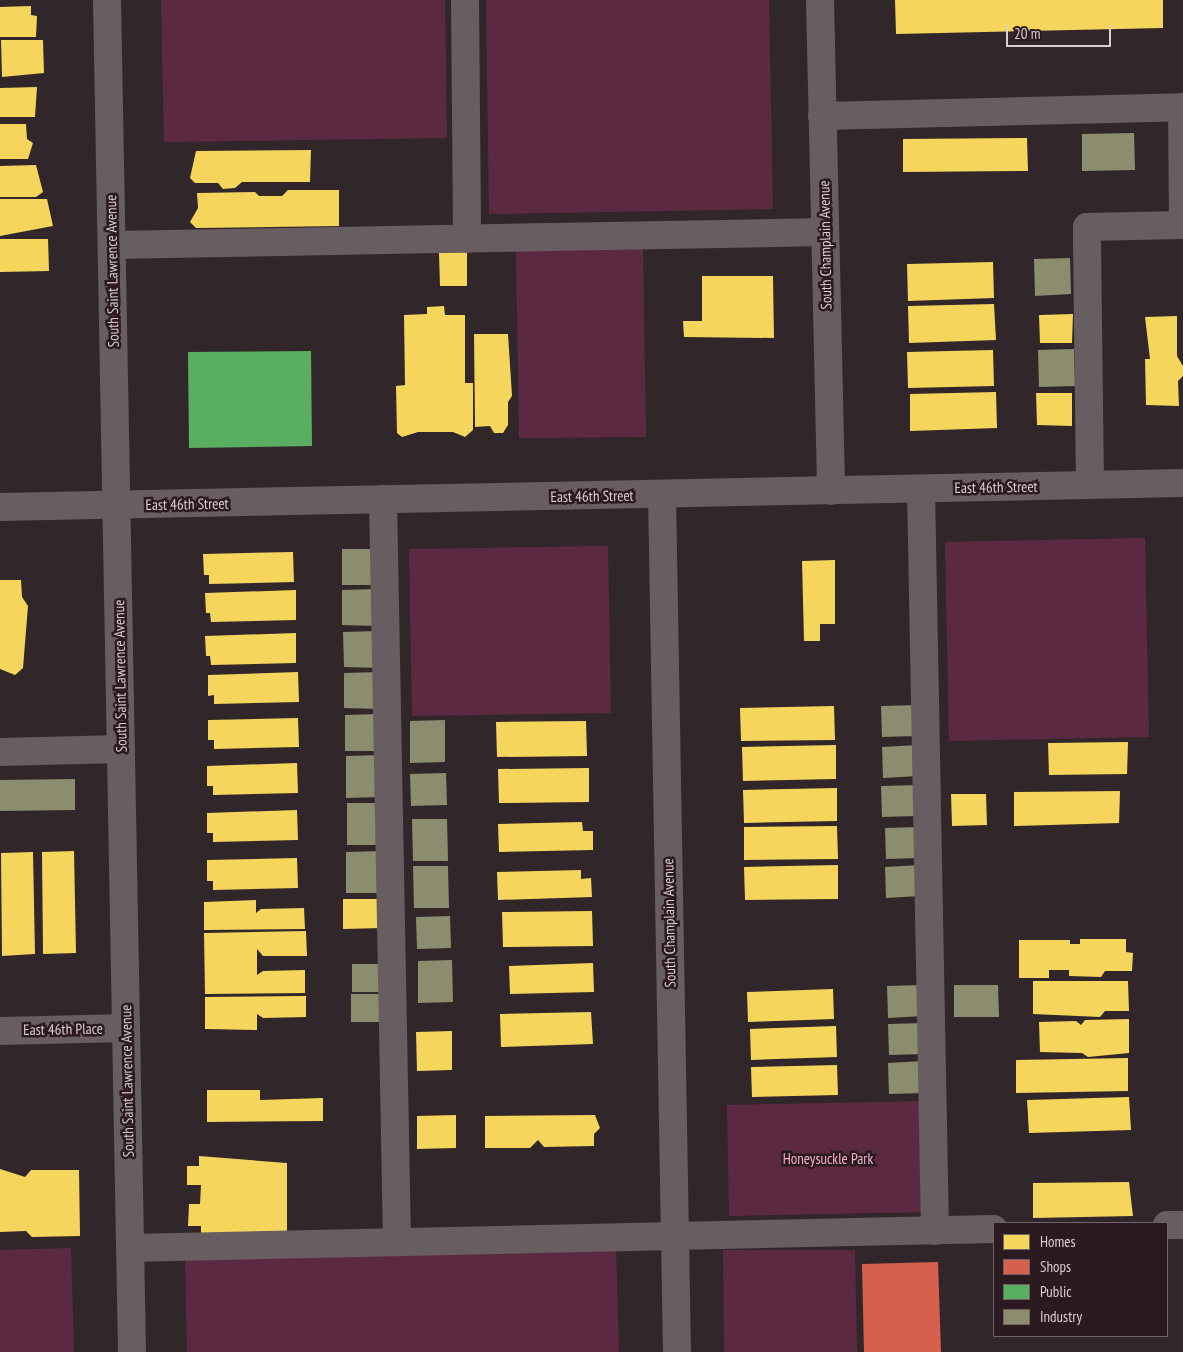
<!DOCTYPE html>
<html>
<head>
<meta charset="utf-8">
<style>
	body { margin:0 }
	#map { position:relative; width:1183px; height:1352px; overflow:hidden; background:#31272b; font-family:"PT Sans Narrow",sans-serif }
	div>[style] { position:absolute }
	.green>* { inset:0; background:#5c2a40 }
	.homes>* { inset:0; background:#f6d55c }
	.shops>* { inset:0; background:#d6604d }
	.public>* { inset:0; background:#5aae61 }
	.industry>* { inset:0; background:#8c8c6e }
	.minor>* { height:28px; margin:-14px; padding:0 14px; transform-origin:14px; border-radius:14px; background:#685d61 }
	span { translate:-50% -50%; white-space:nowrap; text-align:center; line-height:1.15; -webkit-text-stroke:5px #2b1a20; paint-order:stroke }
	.street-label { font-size:15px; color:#dbcfd3 }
	.park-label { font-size:15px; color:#f3b1c9 }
	.legend { position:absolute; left:993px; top:1222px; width:175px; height:115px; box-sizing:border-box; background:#2b1a20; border:1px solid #716268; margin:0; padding:6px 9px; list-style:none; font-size:15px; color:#dbcfd3 }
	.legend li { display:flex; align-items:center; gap:10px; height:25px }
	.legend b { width:25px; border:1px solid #716268 }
	.scale { position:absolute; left:1006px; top:25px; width:105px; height:22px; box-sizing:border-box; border:2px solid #dbcfd3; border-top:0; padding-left:6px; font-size:15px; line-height:18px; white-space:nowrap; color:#dbcfd3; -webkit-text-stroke:4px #2b1a20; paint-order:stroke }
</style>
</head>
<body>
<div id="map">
	<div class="green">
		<i style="clip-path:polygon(161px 0,445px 0,447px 138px,164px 142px)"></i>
		<i style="clip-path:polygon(486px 0,769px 0,773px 209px,489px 214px)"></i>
		<i style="clip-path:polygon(643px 249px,646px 437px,519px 438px,516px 250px)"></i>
		<i style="clip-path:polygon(1145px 538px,1149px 737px,949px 741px,945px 542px)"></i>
		<i style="clip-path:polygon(608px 546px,611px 713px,412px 716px,409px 549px)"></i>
		<i style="clip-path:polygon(926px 1101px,928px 1212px,729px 1216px,727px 1105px)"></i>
		<i style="clip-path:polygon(616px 1246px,619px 1352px,187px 1352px,185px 1257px)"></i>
		<i style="clip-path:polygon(71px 1248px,74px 1352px,0 1352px,0 1250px)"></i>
		<i style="clip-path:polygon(723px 1250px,855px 1250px,857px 1352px,724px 1352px)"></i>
	</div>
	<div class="homes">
		<i style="clip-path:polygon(895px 0,1163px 0,1163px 28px,896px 34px)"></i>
		<i style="clip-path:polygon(31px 6px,31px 15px,37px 16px,36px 37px,0 37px,0 7px)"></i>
		<i style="clip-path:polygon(1px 40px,43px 40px,44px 73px,2px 77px)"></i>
		<i style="clip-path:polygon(37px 87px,35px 117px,0 117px,0 88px)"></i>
		<i style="clip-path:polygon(0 124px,26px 124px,27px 139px,33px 143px,28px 159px,0 159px)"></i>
		<i style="clip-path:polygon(1027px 138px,1028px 171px,903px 172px,903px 139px)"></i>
		<i style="clip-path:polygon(311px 150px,310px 182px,242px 182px,235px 188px,223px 189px,218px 183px,195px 183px,190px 178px,196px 151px)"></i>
		<i style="clip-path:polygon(36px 165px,43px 192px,36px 197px,0 197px,0 166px)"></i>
		<i style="clip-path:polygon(288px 190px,339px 190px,339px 226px,196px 228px,190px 222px,198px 208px,197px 193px,255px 192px,259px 196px,282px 196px)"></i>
		<i style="clip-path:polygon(0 199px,47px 199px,53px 226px,0 236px)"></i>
		<i style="clip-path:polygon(0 239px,48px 239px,49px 271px,0 272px)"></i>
		<i style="clip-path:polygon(467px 252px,467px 286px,440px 286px,439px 253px)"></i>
		<i style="clip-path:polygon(993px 262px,994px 298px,908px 301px,907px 264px)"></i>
		<i style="clip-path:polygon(702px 276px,773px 276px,774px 338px,684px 337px,683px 321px,702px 321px)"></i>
		<i style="clip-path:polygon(994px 304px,996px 340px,909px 343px,908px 306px)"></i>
		<i style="clip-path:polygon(444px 306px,445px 315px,465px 315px,465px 383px,473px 383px,473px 430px,465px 437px,453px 432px,418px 432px,402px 437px,397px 433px,396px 386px,405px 385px,404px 315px,427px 314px,427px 307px)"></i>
		<i style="clip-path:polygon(1073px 314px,1072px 343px,1040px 343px,1039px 315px)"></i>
		<i style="clip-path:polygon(1177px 316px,1177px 356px,1183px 366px,1183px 376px,1178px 381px,1179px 406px,1146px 405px,1145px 359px,1150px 359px,1145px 317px)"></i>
		<i style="clip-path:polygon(474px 334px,508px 334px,512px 396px,508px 402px,508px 425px,503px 433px,494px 433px,490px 426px,475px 427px)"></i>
		<i style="clip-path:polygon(993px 350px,994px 386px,908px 388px,907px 352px)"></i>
		<i style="clip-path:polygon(996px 392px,997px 428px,910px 431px,910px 394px)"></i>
		<i style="clip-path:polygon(1036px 393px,1072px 393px,1072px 426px,1037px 425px)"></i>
		<i style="clip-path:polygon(293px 552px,294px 582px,209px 584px,209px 575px,204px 575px,203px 554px)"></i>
		<i style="clip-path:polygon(835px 560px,835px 624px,820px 624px,820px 641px,804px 641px,802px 561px)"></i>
		<i style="clip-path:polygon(0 580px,21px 580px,22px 597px,28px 606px,23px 668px,15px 675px,0 669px)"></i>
		<i style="clip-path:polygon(296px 590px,296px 620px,211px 622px,210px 613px,206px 613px,205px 593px)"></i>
		<i style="clip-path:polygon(296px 633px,296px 663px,211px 665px,210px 656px,206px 656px,205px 636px)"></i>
		<i style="clip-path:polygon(298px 672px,299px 702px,214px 704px,214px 695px,208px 696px,208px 675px)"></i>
		<i style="clip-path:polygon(834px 706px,835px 740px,741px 741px,740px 708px)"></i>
		<i style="clip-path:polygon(298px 718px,299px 747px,214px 749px,214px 740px,208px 740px,208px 720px)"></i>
		<i style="clip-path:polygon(586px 721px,587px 756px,497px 757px,496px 722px)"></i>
		<i style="clip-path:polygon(1128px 742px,1127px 774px,1049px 775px,1048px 743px)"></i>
		<i style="clip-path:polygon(836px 745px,836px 779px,743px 781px,742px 747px)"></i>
		<i style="clip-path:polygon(297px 763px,298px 793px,213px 795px,213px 786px,207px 786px,207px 766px)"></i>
		<i style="clip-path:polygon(589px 768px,589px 802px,499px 803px,498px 769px)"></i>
		<i style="clip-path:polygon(837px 788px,837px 821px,744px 823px,743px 790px)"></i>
		<i style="clip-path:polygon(1120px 791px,1119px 823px,1014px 826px,1014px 792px)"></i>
		<i style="clip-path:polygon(951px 794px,986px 794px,987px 825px,952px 826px)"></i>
		<i style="clip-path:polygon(297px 810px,298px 840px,213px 842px,213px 833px,207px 833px,207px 813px)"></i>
		<i style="clip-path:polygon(582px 822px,583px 831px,593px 831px,593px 850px,499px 852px,498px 824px)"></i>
		<i style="clip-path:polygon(837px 826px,838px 859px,744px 860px,744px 827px)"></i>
		<i style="clip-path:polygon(74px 851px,76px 953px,43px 954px,42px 852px)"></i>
		<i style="clip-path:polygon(33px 852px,35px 954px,2px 956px,1px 853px)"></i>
		<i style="clip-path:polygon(297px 858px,298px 888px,213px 890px,213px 881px,207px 881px,207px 860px)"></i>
		<i style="clip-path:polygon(838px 865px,838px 899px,745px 900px,744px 867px)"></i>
		<i style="clip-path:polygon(581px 870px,581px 879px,591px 878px,592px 897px,498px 900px,497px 872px)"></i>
		<i style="clip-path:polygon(343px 899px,383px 899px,383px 928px,343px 929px)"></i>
		<i style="clip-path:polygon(256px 900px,256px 913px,261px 909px,304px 908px,305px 929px,204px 930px,204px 902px)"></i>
		<i style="clip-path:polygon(592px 911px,593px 946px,503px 947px,502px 912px)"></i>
		<i style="clip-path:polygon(306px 931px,307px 956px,263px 956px,257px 949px,257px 975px,263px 971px,305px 970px,305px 993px,205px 994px,204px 933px)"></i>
		<i style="clip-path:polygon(1080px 939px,1126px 939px,1126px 952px,1133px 953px,1132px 971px,1105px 971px,1101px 977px,1069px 976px,1069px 970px,1049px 970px,1049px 978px,1019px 978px,1019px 940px,1070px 940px,1070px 944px,1080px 944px)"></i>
		<i style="clip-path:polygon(593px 963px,594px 992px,510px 994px,509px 966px)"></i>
		<i style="clip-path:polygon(1033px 981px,1128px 981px,1129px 1011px,1105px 1011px,1100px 1017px,1033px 1014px)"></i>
		<i style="clip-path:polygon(833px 989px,834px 1019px,748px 1022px,747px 992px)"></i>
		<i style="clip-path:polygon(306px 996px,306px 1017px,263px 1018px,257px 1014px,257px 1030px,205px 1029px,205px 997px)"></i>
		<i style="clip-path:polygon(591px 1012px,593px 1044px,501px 1047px,500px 1014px)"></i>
		<i style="clip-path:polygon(1129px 1019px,1129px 1053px,1088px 1057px,1082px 1053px,1040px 1052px,1039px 1022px,1076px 1021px,1081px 1025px,1085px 1020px)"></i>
		<i style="clip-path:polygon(836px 1026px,837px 1057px,751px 1060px,750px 1029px)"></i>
		<i style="clip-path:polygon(452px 1031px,452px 1070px,417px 1071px,416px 1032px)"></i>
		<i style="clip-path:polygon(1128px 1058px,1128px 1091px,1016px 1093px,1016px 1060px)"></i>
		<i style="clip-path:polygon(837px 1065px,838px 1095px,752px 1097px,751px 1067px)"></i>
		<i style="clip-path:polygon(207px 1090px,260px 1090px,260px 1100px,323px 1098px,323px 1121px,207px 1122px)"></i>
		<i style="clip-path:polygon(1129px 1097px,1131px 1130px,1029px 1133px,1027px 1100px)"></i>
		<i style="clip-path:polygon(456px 1115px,456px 1148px,417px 1149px,417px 1116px)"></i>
		<i style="clip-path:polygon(595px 1115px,600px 1128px,594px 1134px,594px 1146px,544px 1147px,538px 1140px,530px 1148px,485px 1148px,485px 1116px)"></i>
		<i style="clip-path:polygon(199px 1156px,287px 1163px,287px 1234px,201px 1233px,201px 1226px,188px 1226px,189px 1204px,200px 1204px,201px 1185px,187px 1185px,187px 1166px,199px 1166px)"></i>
		<i style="clip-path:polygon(0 1169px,25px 1177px,31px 1170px,79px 1170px,80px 1236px,32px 1237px,26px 1231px,0 1232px)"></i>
		<i style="clip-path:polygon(1129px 1182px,1133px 1216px,1033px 1218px,1033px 1183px)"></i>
	</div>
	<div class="shops">
		<i style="clip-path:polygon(938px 1262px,941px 1352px,864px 1352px,862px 1264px)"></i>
	</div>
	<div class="public">
		<i style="clip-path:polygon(311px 351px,312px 446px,189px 448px,188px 352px)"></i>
	</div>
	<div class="industry">
		<i style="clip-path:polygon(1134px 133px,1135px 170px,1082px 171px,1082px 134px)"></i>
		<i style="clip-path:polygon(1070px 258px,1071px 294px,1035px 296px,1034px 259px)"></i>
		<i style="clip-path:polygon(1074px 349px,1075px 386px,1039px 387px,1038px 350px)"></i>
		<i style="clip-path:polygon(342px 549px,377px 549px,377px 585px,342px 585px)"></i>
		<i style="clip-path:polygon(377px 589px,377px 626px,342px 625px,342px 590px)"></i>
		<i style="clip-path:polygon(378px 631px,379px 668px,344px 667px,343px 632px)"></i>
		<i style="clip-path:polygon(379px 672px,379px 709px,344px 708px,344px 673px)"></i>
		<i style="clip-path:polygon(917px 705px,918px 736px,882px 737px,881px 706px)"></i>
		<i style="clip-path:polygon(379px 714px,380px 751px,345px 751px,345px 715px)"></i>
		<i style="clip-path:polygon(445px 720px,445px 762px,410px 763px,410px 721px)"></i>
		<i style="clip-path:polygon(918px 745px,919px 776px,883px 778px,882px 747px)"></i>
		<i style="clip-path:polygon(381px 755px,381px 797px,346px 798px,346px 756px)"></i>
		<i style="clip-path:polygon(446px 773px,447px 805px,411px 806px,410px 774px)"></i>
		<i style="clip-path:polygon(75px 779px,75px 810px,0 811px,0 780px)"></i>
		<i style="clip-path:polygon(917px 785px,918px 816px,882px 817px,881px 786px)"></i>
		<i style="clip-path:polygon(347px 803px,382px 803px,382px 845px,347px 845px)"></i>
		<i style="clip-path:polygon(412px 819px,447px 819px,448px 861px,413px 861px)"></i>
		<i style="clip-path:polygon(921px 827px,921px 858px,886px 859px,885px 828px)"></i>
		<i style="clip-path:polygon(381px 851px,382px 893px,346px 893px,346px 852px)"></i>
		<i style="clip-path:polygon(921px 865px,921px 896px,886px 898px,885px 867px)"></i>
		<i style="clip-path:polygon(413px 866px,448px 866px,449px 908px,414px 908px)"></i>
		<i style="clip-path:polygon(450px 916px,451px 948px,417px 949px,416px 917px)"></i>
		<i style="clip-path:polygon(452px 960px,453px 1002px,418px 1003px,418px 961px)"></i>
		<i style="clip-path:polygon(352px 964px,386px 964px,386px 992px,352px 992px)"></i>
		<i style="clip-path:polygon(923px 985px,924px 1016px,888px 1018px,887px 986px)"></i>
		<i style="clip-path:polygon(954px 985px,998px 985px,999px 1017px,954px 1017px)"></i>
		<i style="clip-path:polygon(351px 994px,386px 994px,386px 1022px,351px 1022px)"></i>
		<i style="clip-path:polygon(924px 1023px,925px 1054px,889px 1055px,888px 1024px)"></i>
		<i style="clip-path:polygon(924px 1061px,925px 1093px,889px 1094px,888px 1063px)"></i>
	</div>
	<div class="minor">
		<i style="left:107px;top:0;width:1352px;rotate:88.94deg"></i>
		<i style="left:465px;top:0;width:239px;rotate:89.5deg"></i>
		<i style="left:820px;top:0;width:491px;rotate:88.7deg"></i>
		<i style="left:1182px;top:107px;width:118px;rotate:89.5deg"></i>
		<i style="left:822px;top:116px;width:361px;rotate:-1.4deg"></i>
		<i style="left:112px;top:245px;width:713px;rotate:-1.04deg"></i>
		<i style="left:1090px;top:485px;width:258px;rotate:-90.7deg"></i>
		<i style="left:1087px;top:227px;width:96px;rotate:-1.2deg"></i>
		<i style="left:921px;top:489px;width:742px;rotate:88.92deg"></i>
		<i style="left:662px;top:494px;width:858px;rotate:89deg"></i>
		<i style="left:383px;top:499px;width:743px;rotate:88.92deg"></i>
		<i style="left:0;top:507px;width:1183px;rotate:-1.16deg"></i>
		<i style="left:0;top:752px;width:121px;rotate:-1.4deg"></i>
		<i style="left:0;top:1031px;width:126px;rotate:-1.4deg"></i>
		<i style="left:1167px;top:1225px;width:16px"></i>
		<i style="left:130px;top:1248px;width:864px;rotate:-1.26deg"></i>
	</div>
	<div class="street-label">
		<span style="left:825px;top:245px;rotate:-91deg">South Champlain Avenue</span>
		<span style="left:112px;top:271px;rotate:-91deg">South Saint Lawrence Avenue</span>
		<span style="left:996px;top:487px;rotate:-1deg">East 46th Street</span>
		<span style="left:592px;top:496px;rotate:-1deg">East 46th Street</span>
		<span style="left:187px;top:504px;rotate:-1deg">East 46th Street</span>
		<span style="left:120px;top:676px;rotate:-91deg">South Saint Lawrence Avenue</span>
		<span style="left:669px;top:923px;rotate:-91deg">South Champlain Avenue</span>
		<span style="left:63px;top:1029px;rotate:-1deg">East 46th Place</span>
		<span style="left:127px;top:1081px;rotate:-91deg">South Saint Lawrence Avenue</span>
	</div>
	<div class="park-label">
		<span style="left:828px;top:1159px">Honeysuckle Park</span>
	</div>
	<ul class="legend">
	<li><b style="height:14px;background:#f6d55c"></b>Homes</li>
	<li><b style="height:14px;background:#d6604d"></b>Shops</li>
	<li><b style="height:14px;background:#5aae61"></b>Public</li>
	<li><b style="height:14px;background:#8c8c6e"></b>Industry</li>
	</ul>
	<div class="scale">20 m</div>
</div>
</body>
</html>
